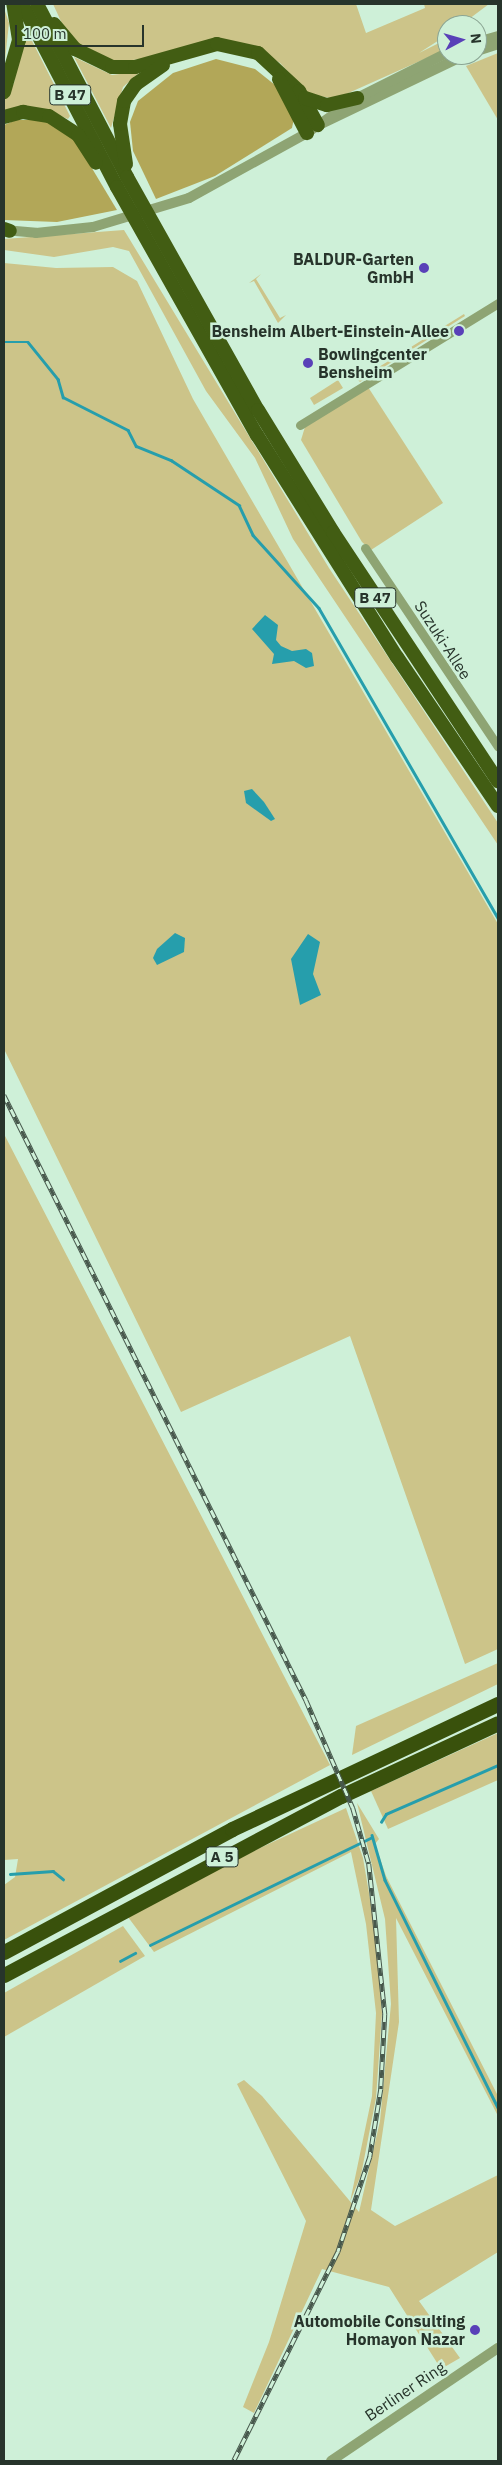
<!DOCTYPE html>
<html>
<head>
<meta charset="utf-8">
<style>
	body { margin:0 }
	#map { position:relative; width:502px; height:2465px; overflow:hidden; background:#cef0d8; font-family:"IBM Plex Sans",sans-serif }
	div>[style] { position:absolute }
	.green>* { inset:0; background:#ccc489 }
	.forest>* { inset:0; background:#b2a758 }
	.water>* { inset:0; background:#269eac }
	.stream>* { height:2.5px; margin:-1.25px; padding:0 1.25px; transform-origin:1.25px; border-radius:1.25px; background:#269eac }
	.minor>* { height:9px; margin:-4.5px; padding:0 4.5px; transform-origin:4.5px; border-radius:4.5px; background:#8ea473 }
	.tertiary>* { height:10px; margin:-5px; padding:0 5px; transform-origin:5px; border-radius:5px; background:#8ea473 }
	.trunk>* { height:14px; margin:-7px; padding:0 7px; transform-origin:7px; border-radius:7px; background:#425d13 }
	.motorway>* { height:15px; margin:-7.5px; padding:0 7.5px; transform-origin:7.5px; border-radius:7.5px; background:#39510c }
	.rail>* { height:4.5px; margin-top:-2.25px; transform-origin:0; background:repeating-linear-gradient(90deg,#cef0d8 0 8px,#47584c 0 16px); box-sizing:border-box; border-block:1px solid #47584c }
	.dots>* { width:14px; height:14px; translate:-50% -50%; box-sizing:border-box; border:2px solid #cef0d8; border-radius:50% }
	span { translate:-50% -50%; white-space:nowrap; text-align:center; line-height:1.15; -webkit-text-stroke:5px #cef0d8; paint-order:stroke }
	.shield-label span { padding:1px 4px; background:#cef0d8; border:1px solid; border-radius:4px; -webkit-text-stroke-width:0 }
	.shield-label { font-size:15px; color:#27342b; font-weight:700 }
	.poi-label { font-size:16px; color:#27342b; font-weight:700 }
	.right { translate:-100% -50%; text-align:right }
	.left { translate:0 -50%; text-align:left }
	.street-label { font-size:16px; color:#27342b }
	.frame { position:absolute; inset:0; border:5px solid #27342b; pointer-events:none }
	.north { position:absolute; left:437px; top:15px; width:50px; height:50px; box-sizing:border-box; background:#cef0d8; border:1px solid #8ba593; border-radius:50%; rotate:84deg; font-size:14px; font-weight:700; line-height:20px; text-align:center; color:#27342b }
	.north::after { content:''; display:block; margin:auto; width:18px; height:22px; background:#5940b8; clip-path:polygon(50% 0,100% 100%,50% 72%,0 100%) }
	.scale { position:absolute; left:15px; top:25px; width:129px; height:22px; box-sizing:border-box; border:2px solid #27342b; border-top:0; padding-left:6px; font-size:15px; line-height:18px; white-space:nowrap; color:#27342b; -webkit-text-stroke:4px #cef0d8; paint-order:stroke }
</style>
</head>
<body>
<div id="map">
	<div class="green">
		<i style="clip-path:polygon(53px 4px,356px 4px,366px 33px,425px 8px,424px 4px,489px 4px,461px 25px,447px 25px,447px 35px,419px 53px,439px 43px,447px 45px,447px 49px,335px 99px,309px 94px,280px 63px,250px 46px,116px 62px,84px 49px,65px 30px)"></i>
		<i style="clip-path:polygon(4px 8px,9px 23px,4px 69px)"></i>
		<i style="clip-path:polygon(28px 33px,70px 116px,68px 119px,43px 109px,4px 114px,4px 100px,14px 83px,23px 35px)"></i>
		<i style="clip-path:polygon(498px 53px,498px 120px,466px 66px)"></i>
		<i style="clip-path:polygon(74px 57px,112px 75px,141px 71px,123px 87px,111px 128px)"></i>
		<i style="clip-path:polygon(124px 230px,329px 568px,498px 823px,498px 845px,293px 539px,255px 458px,206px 391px,129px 251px,113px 247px,54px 257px,4px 250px,4px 239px)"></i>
		<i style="clip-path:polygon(4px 263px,56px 268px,113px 267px,137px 281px,193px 399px,498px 924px,498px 1649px,465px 1664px,350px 1336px,181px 1412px,4px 1049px)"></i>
		<i style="clip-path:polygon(261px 274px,256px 279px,280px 318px,286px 315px,278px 323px,254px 281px,249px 283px)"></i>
		<i style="clip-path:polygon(464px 314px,465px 316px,360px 382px,358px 380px)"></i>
		<i style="clip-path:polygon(338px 380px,343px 388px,314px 405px,310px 398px)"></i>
		<i style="clip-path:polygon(368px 387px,443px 503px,371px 550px,362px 542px,301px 440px,305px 427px)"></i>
		<i style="clip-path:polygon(4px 1134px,330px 1765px,4px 1940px,4px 1885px,15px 1877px,18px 1859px,4px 1860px)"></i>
		<i style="clip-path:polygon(498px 1663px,498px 1684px,352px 1755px,356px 1726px)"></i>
		<i style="clip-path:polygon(498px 1733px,498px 1780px,388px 1829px,371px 1791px)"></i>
		<i style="clip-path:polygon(357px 1803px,379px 1839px,375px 1844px,386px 1876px,498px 2096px,498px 2116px,396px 1918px,399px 2022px,371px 2210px,395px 2226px,498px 2175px,498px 2252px,419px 2301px,460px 2358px,441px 2369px,389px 2287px,322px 2269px,254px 2413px,243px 2407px,269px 2342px,306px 2221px,237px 2084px,244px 2080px,262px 2096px,359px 2212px,380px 2121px,391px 2004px,385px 1919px)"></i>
		<i style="clip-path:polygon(346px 1808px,363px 1858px,376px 1934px,382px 2013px,376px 2098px,361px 2175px,350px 2202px,372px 2096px,376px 2013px,366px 1924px,351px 1852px,154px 1952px,128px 1917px,215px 1869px)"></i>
		<i style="clip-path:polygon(123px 1926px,145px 1956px,4px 2037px,4px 1993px)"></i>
	</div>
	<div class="forest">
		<i style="clip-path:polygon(216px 59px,255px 69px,280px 89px,294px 118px,292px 128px,215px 176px,156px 199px,133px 151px,130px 122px,138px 101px,173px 73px)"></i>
		<i style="clip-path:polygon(16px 120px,44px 120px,72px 135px,117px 210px,57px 222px,4px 220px,4px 125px)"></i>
	</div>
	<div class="water">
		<i style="clip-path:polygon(265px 615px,278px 625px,276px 640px,281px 646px,292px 651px,306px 649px,312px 653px,314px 666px,306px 668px,294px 661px,272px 664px,274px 654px,252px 629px)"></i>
		<i style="clip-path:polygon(252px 789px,264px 802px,275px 819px,271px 821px,246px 803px,244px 791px)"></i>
		<i style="clip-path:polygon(175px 933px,185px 938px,184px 952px,157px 965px,153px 958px,157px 949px)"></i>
		<i style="clip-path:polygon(308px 934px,320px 942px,313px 974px,321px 995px,300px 1005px,291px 959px)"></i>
	</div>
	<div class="stream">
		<i style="left:4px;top:342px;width:24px"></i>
		<i style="left:28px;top:342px;width:48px;rotate:51deg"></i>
		<i style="left:58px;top:379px;width:19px;rotate:74deg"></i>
		<i style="left:63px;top:397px;width:73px;rotate:26.9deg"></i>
		<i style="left:128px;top:430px;width:18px;rotate:63deg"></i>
		<i style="left:136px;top:446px;width:38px;rotate:22deg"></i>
		<i style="left:171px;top:460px;width:82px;rotate:33.5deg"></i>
		<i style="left:239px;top:505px;width:33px;rotate:65deg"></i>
		<i style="left:253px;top:535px;width:98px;rotate:47.9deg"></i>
		<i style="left:319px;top:608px;width:358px;rotate:60deg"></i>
		<i style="left:381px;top:1822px;width:9px;rotate:-58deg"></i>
		<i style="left:386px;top:1814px;width:122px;rotate:-23.6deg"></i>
		<i style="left:372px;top:1835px;width:47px;rotate:73.9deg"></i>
		<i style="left:385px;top:1880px;width:254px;rotate:63.6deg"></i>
		<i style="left:10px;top:1874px;width:43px;rotate:-4deg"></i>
		<i style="left:53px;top:1871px;width:13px;rotate:39deg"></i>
		<i style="left:150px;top:1945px;width:245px;rotate:-25.9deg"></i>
		<i style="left:120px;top:1961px;width:17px;rotate:-28deg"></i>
	</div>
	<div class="minor">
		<i style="left:300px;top:425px;width:233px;rotate:-31.6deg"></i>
		<i style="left:365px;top:548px;width:239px;rotate:56.2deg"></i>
	</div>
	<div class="tertiary">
		<i style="left:477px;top:42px;width:22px;rotate:-16deg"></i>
		<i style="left:477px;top:51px;width:22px;rotate:-18deg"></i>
		<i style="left:319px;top:125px;width:162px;rotate:-25.6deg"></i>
		<i style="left:4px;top:230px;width:32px;rotate:5deg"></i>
		<i style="left:36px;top:233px;width:57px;rotate:-6deg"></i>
		<i style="left:93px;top:227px;width:100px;rotate:-16.8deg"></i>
		<i style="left:189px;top:198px;width:135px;rotate:-28.8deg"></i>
		<i style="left:307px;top:133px;width:61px;rotate:-35deg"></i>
		<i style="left:357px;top:98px;width:101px;rotate:-26.6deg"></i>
		<i style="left:331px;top:2461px;width:202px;rotate:-34.1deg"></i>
	</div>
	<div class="trunk">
		<i style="left:22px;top:4px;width:206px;rotate:62.6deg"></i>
		<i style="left:117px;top:187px;width:285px;rotate:60.6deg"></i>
		<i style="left:257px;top:435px;width:262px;rotate:57.8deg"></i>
		<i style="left:397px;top:657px;width:180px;rotate:55.9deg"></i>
		<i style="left:37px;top:4px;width:195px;rotate:62.5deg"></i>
		<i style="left:127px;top:177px;width:267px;rotate:60.7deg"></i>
		<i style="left:258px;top:410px;width:143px;rotate:58.4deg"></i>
		<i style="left:333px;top:532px;width:299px;rotate:56.5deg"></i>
		<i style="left:54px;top:24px;width:33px;rotate:50deg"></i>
		<i style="left:75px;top:49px;width:41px;rotate:25.9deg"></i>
		<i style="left:112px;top:67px;width:23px"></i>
		<i style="left:135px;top:67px;width:85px;rotate:-15.7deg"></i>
		<i style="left:217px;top:44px;width:42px;rotate:12.4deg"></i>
		<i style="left:258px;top:53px;width:56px;rotate:42.8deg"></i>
		<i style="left:299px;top:91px;width:39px;rotate:61deg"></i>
		<i style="left:279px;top:79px;width:61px;rotate:62.6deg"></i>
		<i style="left:4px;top:92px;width:54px;rotate:-73.9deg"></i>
		<i style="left:19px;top:40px;width:36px;rotate:-99deg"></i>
		<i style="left:305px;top:98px;width:23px;rotate:18deg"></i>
		<i style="left:327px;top:105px;width:31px;rotate:-13deg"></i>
		<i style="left:4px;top:117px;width:20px;rotate:-15deg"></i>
		<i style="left:23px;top:112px;width:26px;rotate:9deg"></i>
		<i style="left:49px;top:116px;width:35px;rotate:33deg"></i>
		<i style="left:78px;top:135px;width:33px;rotate:57deg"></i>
		<i style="left:126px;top:164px;width:40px;rotate:-98.5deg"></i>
		<i style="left:120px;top:124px;width:23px;rotate:-80deg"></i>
		<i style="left:124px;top:101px;width:21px;rotate:-55deg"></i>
		<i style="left:136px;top:84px;width:33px;rotate:-35deg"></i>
		<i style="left:4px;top:229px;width:6px;rotate:18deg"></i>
	</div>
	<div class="motorway">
		<i style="left:4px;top:1952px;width:259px;rotate:-28.3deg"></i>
		<i style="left:232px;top:1829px;width:294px;rotate:-25.2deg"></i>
		<i style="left:4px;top:1975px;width:382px;rotate:-28deg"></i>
		<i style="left:341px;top:1796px;width:173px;rotate:-24.9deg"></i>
	</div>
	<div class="rail">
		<i style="left:4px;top:1095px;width:676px;rotate:63.47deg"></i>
		<i style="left:306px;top:1700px;width:118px;rotate:66.5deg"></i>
		<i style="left:353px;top:1808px;width:58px;rotate:74.1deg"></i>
		<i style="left:369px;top:1864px;width:151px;rotate:83.9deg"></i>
		<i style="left:385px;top:2014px;width:75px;rotate:93.1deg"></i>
		<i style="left:381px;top:2089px;width:69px;rotate:99.2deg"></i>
		<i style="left:370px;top:2157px;width:100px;rotate:108.6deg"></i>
		<i style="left:338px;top:2252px;width:233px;rotate:116.5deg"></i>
	</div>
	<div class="dots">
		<i style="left:424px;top:268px;background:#5940b8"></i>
		<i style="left:459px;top:331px;background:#5940b8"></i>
		<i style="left:308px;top:363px;background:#5940b8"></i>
		<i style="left:475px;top:2330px;background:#5940b8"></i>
	</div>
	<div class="shield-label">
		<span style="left:70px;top:95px">B 47</span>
		<span style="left:375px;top:598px">B 47</span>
		<span style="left:222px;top:1857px">A 5</span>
	</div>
	<div class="poi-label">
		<span class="right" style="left:414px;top:268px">BALDUR-Garten<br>GmbH</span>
		<span class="right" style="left:449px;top:331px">Bensheim Albert-Einstein-Allee</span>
		<span class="left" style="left:318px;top:363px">Bowlingcenter<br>Bensheim</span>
		<span class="right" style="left:465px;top:2330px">Automobile Consulting<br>Homayon Nazar</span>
	</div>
	<div class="street-label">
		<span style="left:443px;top:640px;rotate:57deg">Suzuki-Allee</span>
		<span style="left:405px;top:2391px;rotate:-34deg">Berliner Ring</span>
	</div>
	<div class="frame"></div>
	<div class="north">N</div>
	<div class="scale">100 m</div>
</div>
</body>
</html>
